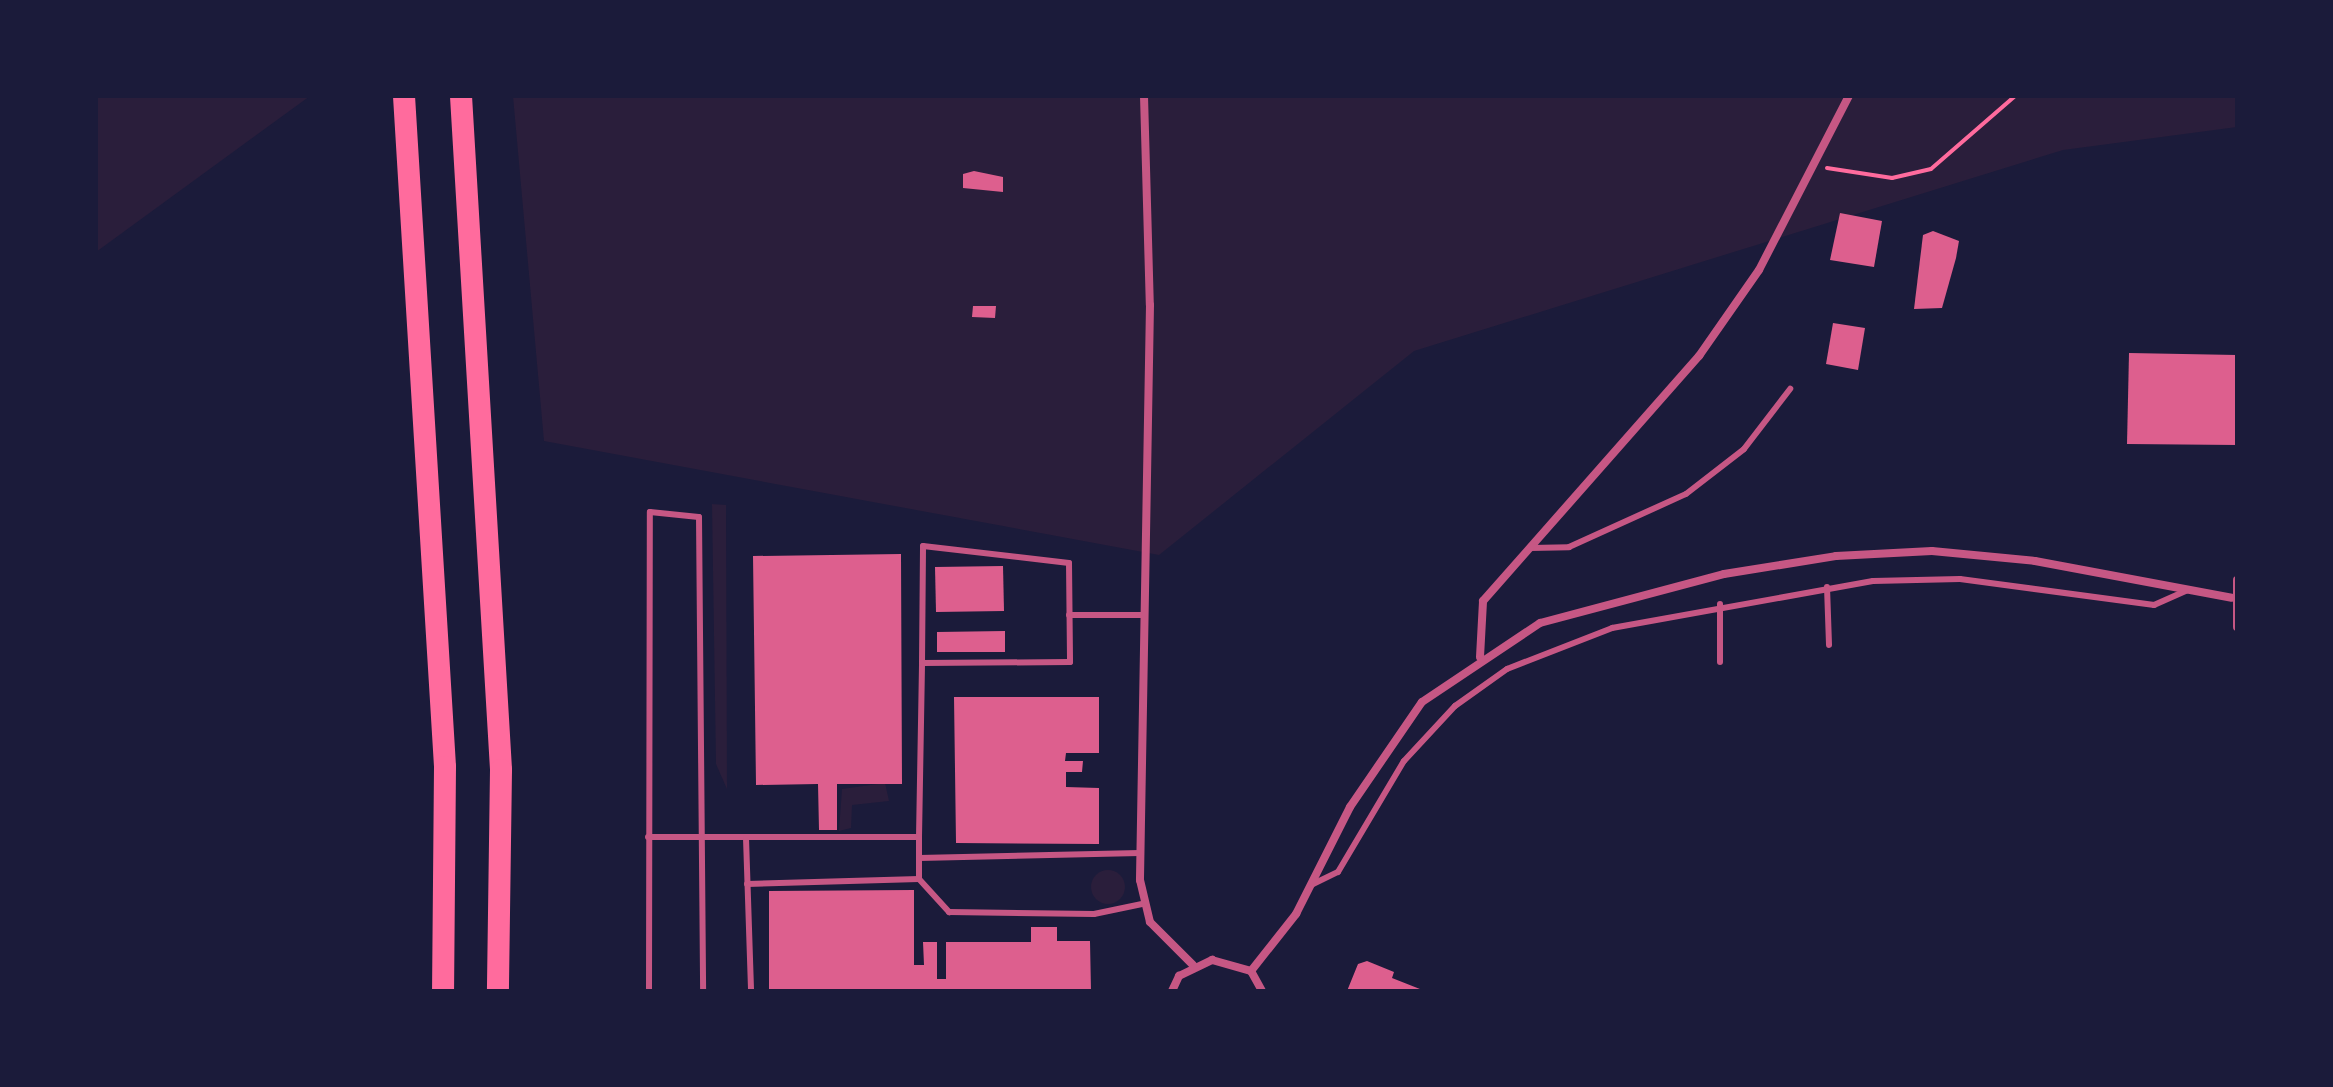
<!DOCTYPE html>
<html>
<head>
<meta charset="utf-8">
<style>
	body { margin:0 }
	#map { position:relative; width:2333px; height:1087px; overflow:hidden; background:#1b1b3a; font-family:"Asap Condensed",sans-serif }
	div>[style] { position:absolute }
	.green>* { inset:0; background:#2a1e3b }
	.round { border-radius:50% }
	.building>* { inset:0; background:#dd5f8e }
	.path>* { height:4px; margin:-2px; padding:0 2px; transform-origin:2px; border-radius:2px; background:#ff6b9d }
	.service>* { height:6px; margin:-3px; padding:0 3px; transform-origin:3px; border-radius:3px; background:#c65784 }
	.minor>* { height:8px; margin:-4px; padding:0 4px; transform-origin:4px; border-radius:4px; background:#c65784 }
	.motorway>* { height:22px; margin:-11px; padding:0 11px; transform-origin:11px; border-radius:11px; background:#ff6b9d }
	span { translate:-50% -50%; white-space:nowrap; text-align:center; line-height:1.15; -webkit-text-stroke:6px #1b1b3a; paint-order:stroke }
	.frame { position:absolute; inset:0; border:98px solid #1b1b3a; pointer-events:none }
</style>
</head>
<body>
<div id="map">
	<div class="green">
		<i style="clip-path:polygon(96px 96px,310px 96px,96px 252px)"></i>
		<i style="clip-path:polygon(513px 96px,2237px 96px,2237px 127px,2063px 150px,1414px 351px,1159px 555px,544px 441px)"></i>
		<i style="clip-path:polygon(712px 504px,726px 505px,727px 789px,716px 764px)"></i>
		<i style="clip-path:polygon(885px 783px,889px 801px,852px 805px,851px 828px,839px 831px,842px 789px)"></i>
		<i class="round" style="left:1091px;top:870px;width:34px;height:34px"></i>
	</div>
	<div class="building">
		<i style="clip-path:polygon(974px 171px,1003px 177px,1003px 192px,963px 188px,963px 174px)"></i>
		<i style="clip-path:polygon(1840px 213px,1882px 221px,1874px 267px,1830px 260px)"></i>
		<i style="clip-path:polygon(1933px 231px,1959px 241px,1956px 258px,1942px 308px,1914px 309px,1923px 235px)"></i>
		<i style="clip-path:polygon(973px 306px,996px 306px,995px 318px,972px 317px)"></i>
		<i style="clip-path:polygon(1833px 323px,1865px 328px,1858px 370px,1826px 364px)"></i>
		<i style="clip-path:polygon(2129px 353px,2237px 355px,2237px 445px,2127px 444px)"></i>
		<i style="clip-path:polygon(901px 554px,902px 784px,837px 784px,837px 830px,819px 830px,818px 784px,756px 785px,753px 556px)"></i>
		<i style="clip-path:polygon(1003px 566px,1004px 611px,936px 612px,935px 567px)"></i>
		<i style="clip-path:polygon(1005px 631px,1005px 652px,937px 652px,937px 632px)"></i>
		<i style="clip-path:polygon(954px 697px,1099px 697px,1099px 753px,1066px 753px,1065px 761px,1083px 761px,1082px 772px,1066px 772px,1066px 787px,1099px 788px,1099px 844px,956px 843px)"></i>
		<i style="clip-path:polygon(914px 890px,914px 965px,924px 965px,923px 942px,937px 942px,937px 979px,946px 979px,946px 942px,1031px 942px,1031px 927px,1057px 927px,1057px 941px,1090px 941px,1091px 991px,769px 991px,769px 891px)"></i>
		<i style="clip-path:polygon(1367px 961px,1394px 972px,1392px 978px,1425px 991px,1347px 991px,1358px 964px)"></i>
	</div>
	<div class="path">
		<i style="left:1827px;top:168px;width:66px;rotate:8.7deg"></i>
		<i style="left:1892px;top:178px;width:40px;rotate:-13deg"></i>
		<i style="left:1931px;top:169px;width:111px;rotate:-41deg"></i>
	</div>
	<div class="service">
		<i style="left:1530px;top:548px;width:39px;rotate:-1deg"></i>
		<i style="left:1569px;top:547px;width:128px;rotate:-24.4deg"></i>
		<i style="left:1686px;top:494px;width:73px;rotate:-37.8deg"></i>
		<i style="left:1744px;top:449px;width:76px;rotate:-52.5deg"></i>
		<i style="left:1827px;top:587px;width:58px;rotate:88deg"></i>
		<i style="left:1069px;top:615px;width:74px"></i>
		<i style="left:1720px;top:662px;width:58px;rotate:-90deg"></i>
		<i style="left:648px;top:837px;width:271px"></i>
		<i style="left:919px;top:837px;width:174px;rotate:-89deg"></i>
		<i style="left:922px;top:663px;width:117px;rotate:-89.5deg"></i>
		<i style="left:923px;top:546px;width:147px;rotate:6.6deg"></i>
		<i style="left:1069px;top:563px;width:99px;rotate:89.4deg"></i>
		<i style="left:1070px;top:662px;width:148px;rotate:179.6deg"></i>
		<i style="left:746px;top:838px;width:153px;rotate:88.1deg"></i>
		<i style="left:919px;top:858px;width:221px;rotate:-1.3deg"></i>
		<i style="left:919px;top:879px;width:45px;rotate:47.7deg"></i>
		<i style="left:949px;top:912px;width:145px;rotate:0.8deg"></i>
		<i style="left:1094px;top:914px;width:49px;rotate:-11.8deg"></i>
		<i style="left:747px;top:884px;width:172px;rotate:-1.7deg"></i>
		<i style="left:919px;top:879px;width:42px;rotate:-90deg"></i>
		<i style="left:1311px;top:885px;width:30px;rotate:-26deg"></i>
		<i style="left:1338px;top:872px;width:129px;rotate:-59.3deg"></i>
		<i style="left:1404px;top:761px;width:75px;rotate:-47.2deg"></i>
		<i style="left:1455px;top:706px;width:64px;rotate:-35.4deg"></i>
		<i style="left:1507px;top:669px;width:113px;rotate:-21.3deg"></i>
		<i style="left:1612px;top:628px;width:265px;rotate:-10.2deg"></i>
		<i style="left:1873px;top:581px;width:87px;rotate:-1.3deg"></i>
		<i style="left:1960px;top:579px;width:196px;rotate:7.6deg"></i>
		<i style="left:2154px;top:605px;width:37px;rotate:-24deg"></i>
		<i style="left:649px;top:991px;width:479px;rotate:-89.9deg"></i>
		<i style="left:650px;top:512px;width:49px;rotate:5.8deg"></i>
		<i style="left:699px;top:517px;width:474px;rotate:89.5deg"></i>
	</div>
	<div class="minor">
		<i style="left:1144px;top:96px;width:209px;rotate:88.4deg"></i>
		<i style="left:1150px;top:305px;width:575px;rotate:91deg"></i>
		<i style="left:1140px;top:880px;width:43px;rotate:76.6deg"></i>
		<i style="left:1150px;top:922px;width:61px;rotate:45deg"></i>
		<i style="left:2237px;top:580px;width:47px;rotate:90deg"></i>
		<i style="left:1480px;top:657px;width:56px;rotate:-86.9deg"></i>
		<i style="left:1483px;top:601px;width:327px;rotate:-48.6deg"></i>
		<i style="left:1699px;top:356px;width:105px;rotate:-55.1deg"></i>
		<i style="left:1759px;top:270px;width:196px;rotate:-62.7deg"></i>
		<i style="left:1251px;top:971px;width:73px;rotate:-51.7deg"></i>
		<i style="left:1296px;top:914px;width:120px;rotate:-63.2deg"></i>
		<i style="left:1350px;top:807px;width:127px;rotate:-55.6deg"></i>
		<i style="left:1422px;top:702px;width:142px;rotate:-33.8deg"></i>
		<i style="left:1540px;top:623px;width:190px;rotate:-14.9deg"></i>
		<i style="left:1724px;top:574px;width:113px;rotate:-9.1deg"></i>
		<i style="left:1836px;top:556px;width:96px;rotate:-3deg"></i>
		<i style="left:1932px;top:551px;width:103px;rotate:5.5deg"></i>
		<i style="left:2035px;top:561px;width:200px;rotate:10.6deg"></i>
		<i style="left:1172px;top:991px;width:17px;rotate:-65deg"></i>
		<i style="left:1179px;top:976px;width:37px;rotate:-26deg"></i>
		<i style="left:1212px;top:960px;width:41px;rotate:15.8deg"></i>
		<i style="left:1251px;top:971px;width:23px;rotate:61deg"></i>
	</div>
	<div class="motorway">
		<i style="left:404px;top:96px;width:672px;rotate:86.5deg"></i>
		<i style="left:445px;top:767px;width:224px;rotate:90.5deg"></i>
		<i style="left:461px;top:96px;width:675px;rotate:86.6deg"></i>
		<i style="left:501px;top:770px;width:221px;rotate:90.8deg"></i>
	</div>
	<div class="frame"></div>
</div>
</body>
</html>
